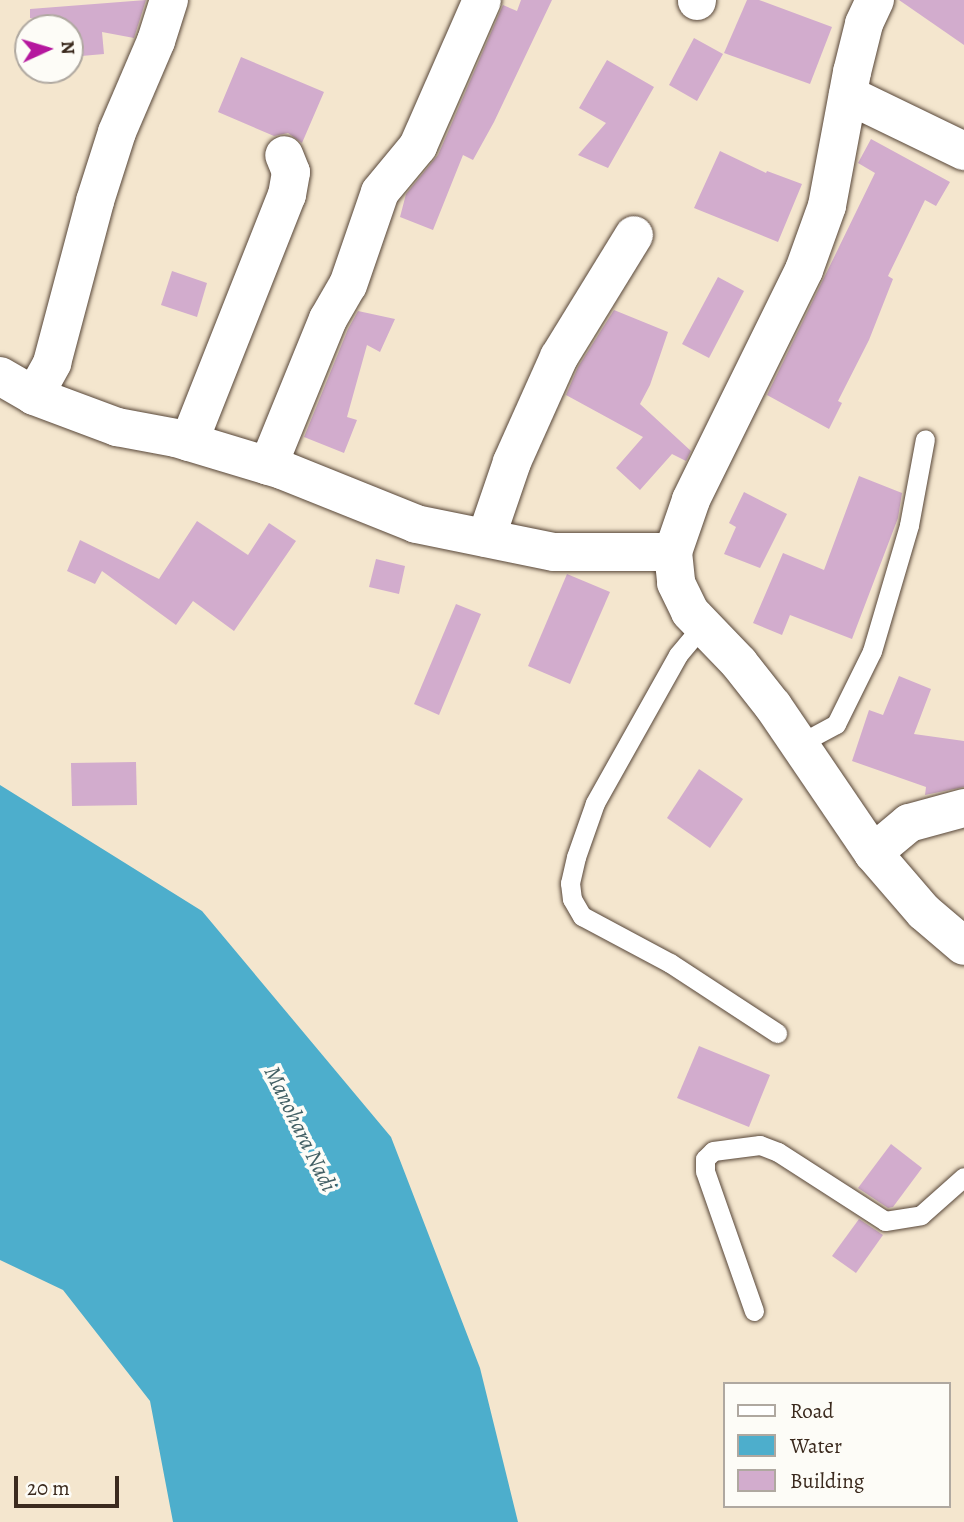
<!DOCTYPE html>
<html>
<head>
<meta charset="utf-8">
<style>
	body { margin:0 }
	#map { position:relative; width:964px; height:1522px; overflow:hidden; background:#f4e6ce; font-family:Alegreya,serif }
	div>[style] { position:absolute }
	.water>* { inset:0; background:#4daecc }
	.building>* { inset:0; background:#d2accd }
	.roads { filter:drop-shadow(0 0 2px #574638) drop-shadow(0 0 2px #574638) }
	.service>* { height:19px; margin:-9.5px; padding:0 9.5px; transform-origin:9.5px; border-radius:9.5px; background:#fff }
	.minor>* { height:38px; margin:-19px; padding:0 19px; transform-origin:19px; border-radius:19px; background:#fff }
	.tertiary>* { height:38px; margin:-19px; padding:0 19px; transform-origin:19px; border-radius:19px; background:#fff }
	span { translate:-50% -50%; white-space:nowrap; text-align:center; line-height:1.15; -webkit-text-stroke:7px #fdfcf7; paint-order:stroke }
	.water-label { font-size:23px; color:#425f64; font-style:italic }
	.legend { position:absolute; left:723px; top:1382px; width:228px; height:126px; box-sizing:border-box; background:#fdfcf7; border:2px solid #afa8a0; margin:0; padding:9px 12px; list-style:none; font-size:21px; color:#3b2a1e }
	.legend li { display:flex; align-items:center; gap:14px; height:35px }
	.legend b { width:35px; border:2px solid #afa8a0 }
	.north { position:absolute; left:14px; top:14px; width:70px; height:70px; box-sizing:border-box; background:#fdfcf7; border:2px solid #afa8a0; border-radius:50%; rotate:86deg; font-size:19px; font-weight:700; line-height:28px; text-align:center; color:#3b2a1e }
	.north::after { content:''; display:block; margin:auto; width:24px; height:32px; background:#b5179e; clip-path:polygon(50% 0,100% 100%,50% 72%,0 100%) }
	.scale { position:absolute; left:14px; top:1476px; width:105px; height:32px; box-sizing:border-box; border:4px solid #3b2a1e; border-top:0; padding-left:9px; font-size:21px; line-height:24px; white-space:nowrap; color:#3b2a1e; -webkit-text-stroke:5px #fdfcf7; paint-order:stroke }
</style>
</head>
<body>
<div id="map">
	<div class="water">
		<i style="clip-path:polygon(0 785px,202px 911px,391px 1137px,480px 1368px,518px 1522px,173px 1522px,150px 1401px,63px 1290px,0 1260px)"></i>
	</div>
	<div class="building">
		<i style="clip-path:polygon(146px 0,134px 38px,102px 32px,104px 54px,70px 57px,70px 26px,30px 18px,30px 9px)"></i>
		<i style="clip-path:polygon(521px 0,552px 0,494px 122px,473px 160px,463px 155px,433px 230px,400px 217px,406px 194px,438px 155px,503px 5px,517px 11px)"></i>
		<i style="clip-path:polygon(747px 0,759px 0,832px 27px,810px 84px,724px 53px)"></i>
		<i style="clip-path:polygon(899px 0,964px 0,964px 45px)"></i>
		<i style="clip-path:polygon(694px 38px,723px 54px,697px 101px,669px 85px)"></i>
		<i style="clip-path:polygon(241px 57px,324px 92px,302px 143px,288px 133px,274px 136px,218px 112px)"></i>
		<i style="clip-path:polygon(607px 60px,654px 87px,608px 168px,578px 155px,606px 123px,579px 108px)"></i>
		<i style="clip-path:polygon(871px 139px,950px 182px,936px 206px,925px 200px,888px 276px,893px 279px,869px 340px,838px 401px,842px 403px,829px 429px,767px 395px,875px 173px,858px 163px)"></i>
		<i style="clip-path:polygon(720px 151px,766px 173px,767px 171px,802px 184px,778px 242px,694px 208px)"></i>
		<i style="clip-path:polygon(172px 271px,207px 283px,197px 317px,161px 305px)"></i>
		<i style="clip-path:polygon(718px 277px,744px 291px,709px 358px,682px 344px)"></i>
		<i style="clip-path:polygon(614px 310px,668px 332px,650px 385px,640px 404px,691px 451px,686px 461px,672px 454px,640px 490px,616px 468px,643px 437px,566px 395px,578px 367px)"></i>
		<i style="clip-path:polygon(358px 311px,395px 319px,380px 352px,367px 345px,347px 417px,357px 420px,344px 453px,304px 437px,348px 329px)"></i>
		<i style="clip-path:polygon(859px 476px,902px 493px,898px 518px,852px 639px,790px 615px,782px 635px,753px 623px,783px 553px,824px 570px)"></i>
		<i style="clip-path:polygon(744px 492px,787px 514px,760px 568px,724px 554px,736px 527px,729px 523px)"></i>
		<i style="clip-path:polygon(197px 521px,248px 555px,269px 523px,296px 541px,234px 631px,193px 601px,176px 625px,102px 571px,95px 584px,67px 571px,80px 540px,159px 579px)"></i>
		<i style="clip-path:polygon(376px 559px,405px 566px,399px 594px,369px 587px)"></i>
		<i style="clip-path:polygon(567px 574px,610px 592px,570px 684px,528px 666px)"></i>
		<i style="clip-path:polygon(456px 604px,481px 614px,439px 715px,414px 704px)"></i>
		<i style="clip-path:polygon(899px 676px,931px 689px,914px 734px,964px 741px,964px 787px,925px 795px,926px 787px,852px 761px,869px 710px,883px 715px)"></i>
		<i style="clip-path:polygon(136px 762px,137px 805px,72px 806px,71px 763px)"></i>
		<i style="clip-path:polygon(699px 769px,743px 799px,710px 848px,667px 818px)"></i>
		<i style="clip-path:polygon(699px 1046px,770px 1075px,749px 1127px,677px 1098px)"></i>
		<i style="clip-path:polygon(891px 1144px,922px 1168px,893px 1207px,888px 1208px,858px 1188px)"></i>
		<i style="clip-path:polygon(859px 1219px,883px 1235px,856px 1273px,832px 1256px)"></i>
	</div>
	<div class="roads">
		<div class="service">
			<i style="left:703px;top:625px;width:39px;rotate:130deg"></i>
			<i style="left:678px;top:655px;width:170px;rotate:119.3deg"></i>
			<i style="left:595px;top:803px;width:57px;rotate:109.4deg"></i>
			<i style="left:576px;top:857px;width:27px;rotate:103deg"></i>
			<i style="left:570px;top:883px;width:16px;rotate:83deg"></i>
			<i style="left:572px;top:899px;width:20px;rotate:60deg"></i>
			<i style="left:582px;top:916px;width:100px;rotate:28.1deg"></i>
			<i style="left:670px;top:963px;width:128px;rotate:33.2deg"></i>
			<i style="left:799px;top:744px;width:42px;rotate:-28.4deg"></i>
			<i style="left:836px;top:724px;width:81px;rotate:-63.7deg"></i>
			<i style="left:872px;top:651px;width:131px;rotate:-73.6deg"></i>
			<i style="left:909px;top:525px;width:87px;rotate:-79.5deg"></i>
			<i style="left:754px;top:1311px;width:148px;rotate:-109.3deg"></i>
			<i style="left:705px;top:1171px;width:12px;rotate:-90deg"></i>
			<i style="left:705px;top:1159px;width:11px;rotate:-45deg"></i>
			<i style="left:713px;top:1151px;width:47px;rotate:-7.3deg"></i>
			<i style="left:760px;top:1145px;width:19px;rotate:21deg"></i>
			<i style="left:778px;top:1152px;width:127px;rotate:32.8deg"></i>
			<i style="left:885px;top:1221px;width:36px;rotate:-9deg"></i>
			<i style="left:921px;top:1215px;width:57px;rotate:-41.5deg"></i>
		</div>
		<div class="minor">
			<i style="left:697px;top:1px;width:1px;rotate:-90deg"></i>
			<i style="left:848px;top:95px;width:129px;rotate:25.8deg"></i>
			<i style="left:0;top:376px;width:39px;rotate:30deg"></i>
			<i style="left:34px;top:396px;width:89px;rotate:20.5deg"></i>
			<i style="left:117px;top:427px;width:60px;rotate:10.6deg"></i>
			<i style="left:176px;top:438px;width:111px;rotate:16.8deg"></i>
			<i style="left:282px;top:470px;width:144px;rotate:21.9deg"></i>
			<i style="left:416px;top:524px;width:141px;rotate:11.5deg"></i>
			<i style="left:554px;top:552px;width:119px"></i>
			<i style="left:34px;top:396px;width:38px;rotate:-61deg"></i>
			<i style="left:52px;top:363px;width:168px;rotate:-75.1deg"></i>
			<i style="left:95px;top:201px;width:72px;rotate:-72.3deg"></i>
			<i style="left:117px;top:132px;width:99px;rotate:-66.8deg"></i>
			<i style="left:156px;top:41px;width:43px;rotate:-72.4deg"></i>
			<i style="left:189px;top:442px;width:266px;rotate:-68.4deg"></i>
			<i style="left:287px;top:195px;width:23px;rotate:-80deg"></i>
			<i style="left:291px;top:172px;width:18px;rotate:-112deg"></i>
			<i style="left:268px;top:466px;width:159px;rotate:-67.8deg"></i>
			<i style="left:328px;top:319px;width:39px;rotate:-60deg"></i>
			<i style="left:348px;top:285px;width:98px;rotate:-71deg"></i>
			<i style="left:380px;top:192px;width:60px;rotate:-50.4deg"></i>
			<i style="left:418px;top:146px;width:159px;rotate:-66.3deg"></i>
			<i style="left:486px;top:538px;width:80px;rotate:-71.1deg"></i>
			<i style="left:512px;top:462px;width:115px;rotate:-65.9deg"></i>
			<i style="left:559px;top:357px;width:143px;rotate:-58.4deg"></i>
			<i style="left:873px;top:853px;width:47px;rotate:-39.8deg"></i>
			<i style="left:909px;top:823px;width:57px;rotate:-15.3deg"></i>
		</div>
		<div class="tertiary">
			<i style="left:875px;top:0;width:26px;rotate:115deg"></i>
			<i style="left:864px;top:24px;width:49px;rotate:104deg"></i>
			<i style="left:852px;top:72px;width:136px;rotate:100.6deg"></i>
			<i style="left:827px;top:206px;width:68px;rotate:109.8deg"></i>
			<i style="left:804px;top:270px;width:256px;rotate:116.2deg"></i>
			<i style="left:691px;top:500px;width:55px;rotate:109.1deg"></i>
			<i style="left:673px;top:552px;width:31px;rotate:84deg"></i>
			<i style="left:676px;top:583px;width:32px;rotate:64deg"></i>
			<i style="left:690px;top:612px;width:71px;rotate:46.1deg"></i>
			<i style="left:739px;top:663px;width:55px;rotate:51.7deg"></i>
			<i style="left:773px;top:706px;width:178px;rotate:55.8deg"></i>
			<i style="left:873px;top:853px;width:78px;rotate:49.2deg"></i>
			<i style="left:924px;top:912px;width:52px;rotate:40.4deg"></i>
		</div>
	</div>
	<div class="water-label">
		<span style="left:300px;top:1129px;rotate:64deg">Manohara Nadi</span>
	</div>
	<ul class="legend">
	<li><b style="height:9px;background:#fff"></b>Road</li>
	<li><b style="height:19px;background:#4daecc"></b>Water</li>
	<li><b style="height:19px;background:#d2accd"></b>Building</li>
	</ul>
	<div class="north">N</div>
	<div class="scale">20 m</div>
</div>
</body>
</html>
